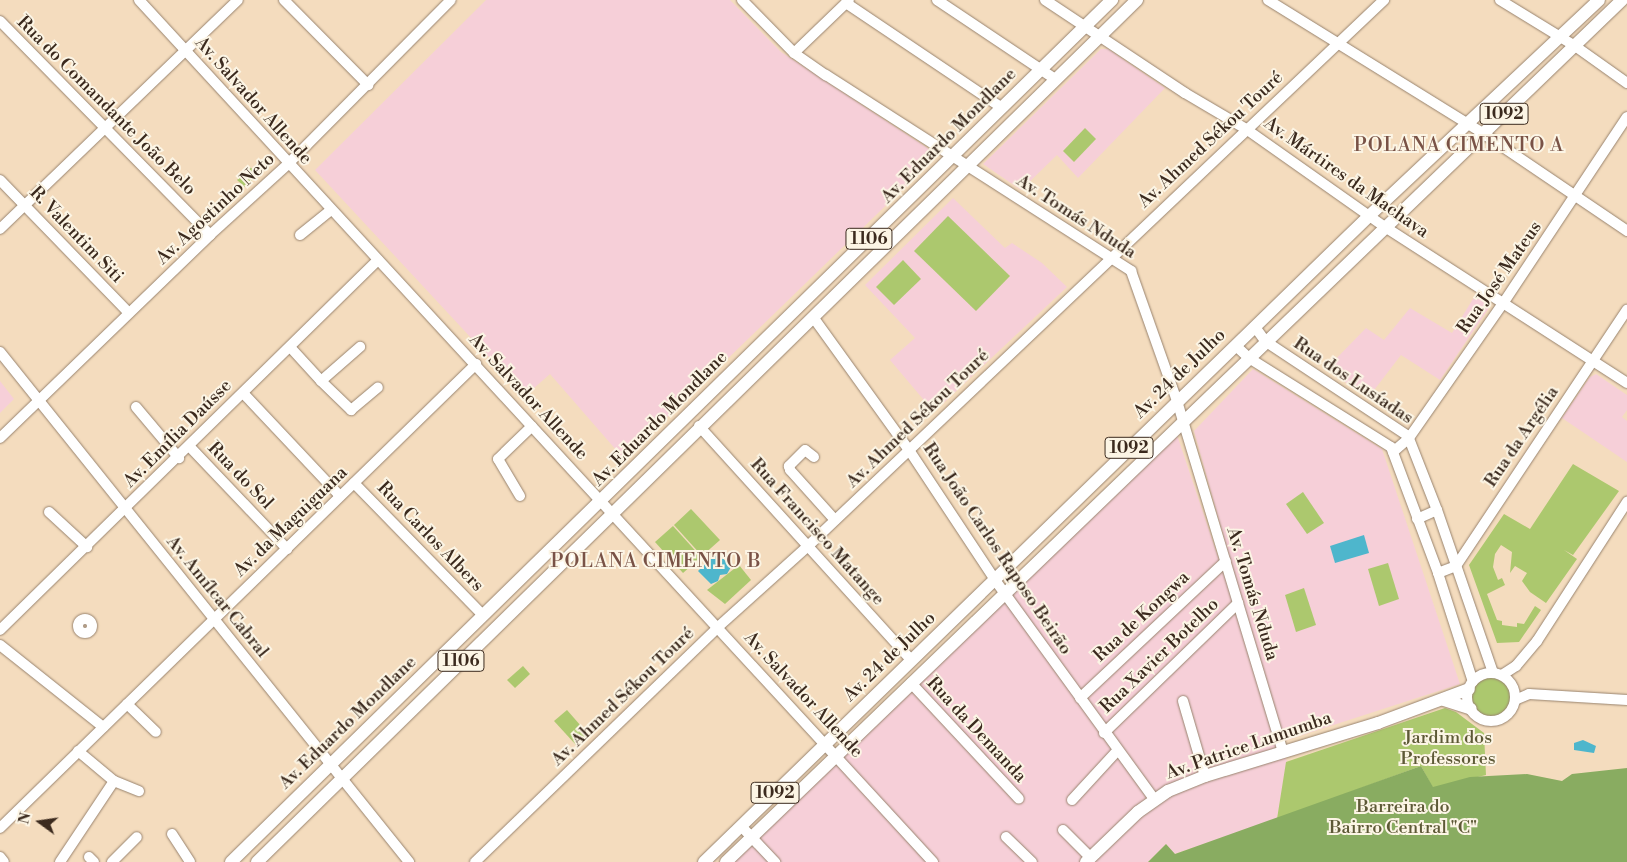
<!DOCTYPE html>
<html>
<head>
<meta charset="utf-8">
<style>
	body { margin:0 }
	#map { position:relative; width:1627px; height:862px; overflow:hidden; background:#f4dcbe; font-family:"Libre Bodoni",serif }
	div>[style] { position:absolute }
	.built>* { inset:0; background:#f6cfd8 }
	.green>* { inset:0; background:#acc86e }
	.round { border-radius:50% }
	.forest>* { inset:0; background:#89ac61 }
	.water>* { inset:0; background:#4eb6cc }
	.roads { filter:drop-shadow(0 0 1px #98836e) drop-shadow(0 0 1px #98836e) }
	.minor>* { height:10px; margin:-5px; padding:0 5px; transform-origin:5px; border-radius:5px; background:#fff }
	.minor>.ring { margin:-5px; padding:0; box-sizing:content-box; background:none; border:10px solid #fff; border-radius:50% }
	.major>* { height:12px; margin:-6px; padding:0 6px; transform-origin:6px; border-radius:6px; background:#fff }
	span { translate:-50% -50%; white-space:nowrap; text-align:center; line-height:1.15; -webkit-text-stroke:4px #fcf5e5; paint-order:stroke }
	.shield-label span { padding:1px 4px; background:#fcf5e5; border:1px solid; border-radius:4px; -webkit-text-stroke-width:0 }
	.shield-label { font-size:16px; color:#3b2a1e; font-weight:700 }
	.street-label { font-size:18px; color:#3b2a1e }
	.park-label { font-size:18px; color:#5d5936 }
	.neighbourhood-label { font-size:19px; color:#795246; letter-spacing:1px }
	.north { position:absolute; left:15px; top:797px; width:50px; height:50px; -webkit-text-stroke:4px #fcf5e5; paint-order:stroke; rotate:284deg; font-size:14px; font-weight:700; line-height:20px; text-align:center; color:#3b2a1e }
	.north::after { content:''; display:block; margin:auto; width:18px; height:22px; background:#3b2a1e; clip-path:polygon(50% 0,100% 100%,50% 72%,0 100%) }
</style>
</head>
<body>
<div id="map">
	<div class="built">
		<i style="clip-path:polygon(486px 0,730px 0,781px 52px,938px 155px,624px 459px,550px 374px,525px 396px,315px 170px)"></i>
		<i style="clip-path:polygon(1101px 49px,1108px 49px,1165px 88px,1078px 178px,1057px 155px,1021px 190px,983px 164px)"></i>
		<i style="clip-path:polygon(953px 198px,1005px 248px,1012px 243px,1042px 263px,1067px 287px,934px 412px,890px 360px,915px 338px,865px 285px)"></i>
		<i style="clip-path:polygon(1476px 294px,1491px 305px,1440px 380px,1401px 355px,1368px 398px,1326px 369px,1366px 328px,1384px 340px,1410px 308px,1452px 333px)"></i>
		<i style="clip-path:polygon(1253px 369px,1382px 449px,1460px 684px,1281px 742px,1194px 431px)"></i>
		<i style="clip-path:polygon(1596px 374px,1627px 395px,1627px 410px,1622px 417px,1627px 421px,1627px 462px,1562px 418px,1590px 377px)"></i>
		<i style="clip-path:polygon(0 381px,14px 399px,0 413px)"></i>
		<i style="clip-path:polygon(1177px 435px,1287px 762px,1277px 819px,1174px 854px,1166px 844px,1148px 862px,724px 862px)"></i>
	</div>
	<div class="green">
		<i style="clip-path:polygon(1085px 128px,1096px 139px,1074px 162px,1063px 151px)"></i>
		<i style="clip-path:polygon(250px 167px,258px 174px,245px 187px,237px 180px)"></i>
		<i style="clip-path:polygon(948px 216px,1010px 276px,976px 311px,914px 251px)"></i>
		<i style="clip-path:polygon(903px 260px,921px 279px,894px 305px,876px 287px)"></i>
		<i style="clip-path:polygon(1573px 464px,1619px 491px,1573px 555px,1564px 550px,1577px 559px,1546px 603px,1530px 592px,1522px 581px,1527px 573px,1515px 566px,1510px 573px,1512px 552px,1501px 545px,1495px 554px,1493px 567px,1498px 580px,1502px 578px,1505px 585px,1487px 594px,1497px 620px,1502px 621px,1502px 625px,1517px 627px,1517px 623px,1524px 624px,1535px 606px,1541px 610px,1519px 642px,1497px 643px,1469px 565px,1504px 514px,1530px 529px)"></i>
		<i style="clip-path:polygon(1303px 492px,1324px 523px,1307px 534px,1286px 504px)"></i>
		<i style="clip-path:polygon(691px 509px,720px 540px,702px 556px,674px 525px)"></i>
		<i style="clip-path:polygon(673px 526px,701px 557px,683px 573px,655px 542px)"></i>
		<i style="clip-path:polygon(1388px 563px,1399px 599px,1379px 606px,1368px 569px)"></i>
		<i style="clip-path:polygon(739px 565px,751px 580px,725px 604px,707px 590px)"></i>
		<i style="clip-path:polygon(1304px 588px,1316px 625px,1296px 632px,1285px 595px)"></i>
		<i style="clip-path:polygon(523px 666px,530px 674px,515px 688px,507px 680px)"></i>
		<i class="round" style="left:1471px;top:677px;width:40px;height:40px"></i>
		<i style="clip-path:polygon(1445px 708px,1456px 712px,1484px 733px,1486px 775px,1433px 788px,1421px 766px,1277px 819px,1286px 762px)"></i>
		<i style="clip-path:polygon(567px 710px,588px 734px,576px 745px,554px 721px)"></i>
	</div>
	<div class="forest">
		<i style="clip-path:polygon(1421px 766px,1433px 787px,1470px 777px,1527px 774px,1562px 781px,1572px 774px,1627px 768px,1627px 862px,1148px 862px,1166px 844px,1175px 854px)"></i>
	</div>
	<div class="water">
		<i style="clip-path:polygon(1364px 535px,1369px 553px,1335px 563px,1330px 546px)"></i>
		<i style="clip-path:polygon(717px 552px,731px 567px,727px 574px,720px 575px,718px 581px,711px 584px,698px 571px)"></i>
		<i style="clip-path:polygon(1583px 740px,1596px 746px,1594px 753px,1574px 750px,1574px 743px)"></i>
	</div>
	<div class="roads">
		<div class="minor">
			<i style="left:139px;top:0;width:1172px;rotate:47.35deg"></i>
			<i style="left:284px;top:0;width:120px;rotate:45.3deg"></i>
			<i style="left:742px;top:0;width:74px;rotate:45.5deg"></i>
			<i style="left:794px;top:53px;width:39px;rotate:35deg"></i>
			<i style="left:826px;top:75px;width:363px;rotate:32.7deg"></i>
			<i style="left:1131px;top:271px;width:138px;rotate:70.5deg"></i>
			<i style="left:1177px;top:401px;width:366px;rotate:73.2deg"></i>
			<i style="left:937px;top:0;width:142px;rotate:33.8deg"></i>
			<i style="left:1045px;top:0;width:168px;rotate:33.6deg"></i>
			<i style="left:1185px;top:93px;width:71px;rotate:30.5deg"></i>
			<i style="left:1246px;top:129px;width:170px;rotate:35.2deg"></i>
			<i style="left:1385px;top:227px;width:288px;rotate:32.8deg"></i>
			<i style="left:1268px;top:0;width:254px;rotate:31.8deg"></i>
			<i style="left:1484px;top:134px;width:173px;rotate:34.1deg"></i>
			<i style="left:1500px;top:0;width:88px;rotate:31.5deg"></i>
			<i style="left:1575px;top:46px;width:64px;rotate:35.4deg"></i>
			<i style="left:846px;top:3px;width:188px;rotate:33.9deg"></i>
			<i style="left:0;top:21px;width:300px;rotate:45.5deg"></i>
			<i style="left:794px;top:53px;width:76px;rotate:-43.9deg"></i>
			<i style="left:0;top:180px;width:185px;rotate:45.9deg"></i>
			<i style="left:0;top:229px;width:330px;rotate:-43.9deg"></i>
			<i style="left:300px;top:235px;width:40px;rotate:-39deg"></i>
			<i style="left:813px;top:317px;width:164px;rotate:54.2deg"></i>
			<i style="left:909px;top:450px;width:156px;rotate:56.5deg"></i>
			<i style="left:995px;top:580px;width:271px;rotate:54deg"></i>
			<i style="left:1255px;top:327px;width:17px;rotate:54deg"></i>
			<i style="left:1265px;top:341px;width:172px;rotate:33.6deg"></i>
			<i style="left:1408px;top:436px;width:79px;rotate:68.6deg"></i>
			<i style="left:1437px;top:510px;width:172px;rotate:71deg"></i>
			<i style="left:1236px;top:346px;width:18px;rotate:43deg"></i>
			<i style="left:1249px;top:358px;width:168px;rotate:32.1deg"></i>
			<i style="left:1391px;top:447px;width:134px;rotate:69.5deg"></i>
			<i style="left:1438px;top:573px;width:114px;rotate:72.2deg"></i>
			<i style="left:290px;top:347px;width:46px;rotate:47.6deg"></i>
			<i style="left:321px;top:381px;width:52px;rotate:-41.1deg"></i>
			<i style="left:0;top:352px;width:654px;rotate:51.27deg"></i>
			<i style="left:321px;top:381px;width:42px;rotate:44deg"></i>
			<i style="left:351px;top:410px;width:35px;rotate:-40deg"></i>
			<i style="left:243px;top:393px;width:141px;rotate:46.7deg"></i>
			<i style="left:136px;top:407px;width:67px;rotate:49.9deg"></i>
			<i style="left:699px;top:426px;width:314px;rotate:47.8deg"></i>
			<i style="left:0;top:438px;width:292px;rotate:-44deg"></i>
			<i style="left:210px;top:235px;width:105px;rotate:-42.3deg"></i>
			<i style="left:288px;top:164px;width:231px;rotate:-45.2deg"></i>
			<i style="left:190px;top:447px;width:141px;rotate:46.4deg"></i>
			<i style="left:1393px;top:452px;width:21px;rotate:-41deg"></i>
			<i style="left:1409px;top:438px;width:166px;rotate:-55.1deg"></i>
			<i style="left:1504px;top:302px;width:222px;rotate:-56.4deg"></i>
			<i style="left:814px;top:457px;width:11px;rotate:-142deg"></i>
			<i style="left:805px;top:450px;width:23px;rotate:135deg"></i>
			<i style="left:789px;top:466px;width:4px;rotate:76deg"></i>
			<i style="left:790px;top:470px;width:67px;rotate:48deg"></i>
			<i style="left:354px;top:483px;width:185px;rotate:45.7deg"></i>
			<i style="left:520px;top:496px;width:43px;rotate:-120.7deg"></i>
			<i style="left:498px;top:459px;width:47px;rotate:-44.1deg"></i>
			<i style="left:49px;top:512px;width:52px;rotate:42.6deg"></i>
			<i style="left:1417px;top:519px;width:22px;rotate:-24deg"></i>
			<i style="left:1438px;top:573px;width:19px;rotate:-21deg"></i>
			<i style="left:1456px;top:566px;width:308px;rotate:-56.3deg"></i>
			<i class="ring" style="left:78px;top:619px;width:4px;height:4px"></i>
			<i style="left:0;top:630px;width:529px;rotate:-44.39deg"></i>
			<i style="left:0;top:645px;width:132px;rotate:38.5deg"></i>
			<i class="ring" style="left:1467px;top:673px;width:38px;height:38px"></i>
			<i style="left:1502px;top:675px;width:17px;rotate:-33deg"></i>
			<i style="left:1516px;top:666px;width:33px;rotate:-50deg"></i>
			<i style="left:1537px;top:641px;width:166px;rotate:-57.1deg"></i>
			<i style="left:911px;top:683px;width:158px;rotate:47deg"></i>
			<i style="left:1080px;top:698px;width:200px;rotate:-43.2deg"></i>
			<i style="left:1515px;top:700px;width:15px;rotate:-23deg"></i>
			<i style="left:1529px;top:694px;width:98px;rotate:3.5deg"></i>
			<i style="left:1183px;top:701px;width:78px;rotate:73.7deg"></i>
			<i style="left:127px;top:704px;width:40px;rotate:44deg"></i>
			<i style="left:1104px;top:733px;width:187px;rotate:-44.1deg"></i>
			<i style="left:78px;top:751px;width:47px;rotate:39.8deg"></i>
			<i style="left:114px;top:781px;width:27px;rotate:22deg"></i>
			<i style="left:1072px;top:800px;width:67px;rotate:-47.4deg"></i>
			<i style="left:741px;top:826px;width:50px;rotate:46.6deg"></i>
			<i style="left:0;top:828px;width:665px;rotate:-44.27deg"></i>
			<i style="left:1063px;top:830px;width:38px;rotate:45deg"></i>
			<i style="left:172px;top:834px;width:33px;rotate:57deg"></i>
			<i style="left:1006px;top:837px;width:36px;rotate:44deg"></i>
			<i style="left:0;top:857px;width:6px;rotate:51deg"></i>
			<i style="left:89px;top:857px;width:7px;rotate:45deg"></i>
			<i style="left:60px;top:862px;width:97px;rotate:-56.3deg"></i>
			<i style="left:112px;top:862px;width:35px;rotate:-45deg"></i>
			<i style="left:475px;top:862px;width:338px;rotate:-44deg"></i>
			<i style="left:718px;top:627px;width:121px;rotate:-42deg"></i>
			<i style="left:808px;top:546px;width:794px;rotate:-43.47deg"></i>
		</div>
		<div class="major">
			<i style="left:1444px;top:700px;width:28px;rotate:18deg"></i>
			<i style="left:231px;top:862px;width:1233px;rotate:-44.38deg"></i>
			<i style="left:257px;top:862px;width:1232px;rotate:-44.41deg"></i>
			<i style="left:704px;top:862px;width:929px;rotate:-44.17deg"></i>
			<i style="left:1370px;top:215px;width:314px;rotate:-43.2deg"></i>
			<i style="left:726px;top:862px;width:1243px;rotate:-43.89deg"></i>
			<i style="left:1086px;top:862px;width:72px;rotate:-43.9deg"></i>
			<i style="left:1138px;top:812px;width:37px;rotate:-35deg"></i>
			<i style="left:1168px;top:791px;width:40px;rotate:-22deg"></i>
			<i style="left:1205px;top:776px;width:181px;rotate:-17deg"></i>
			<i style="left:1378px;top:723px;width:97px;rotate:-20.5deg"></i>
		</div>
	</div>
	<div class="shield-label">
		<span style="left:1504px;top:114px">1092</span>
		<span style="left:869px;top:239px">1106</span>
		<span style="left:1129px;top:448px">1092</span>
		<span style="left:461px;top:661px">1106</span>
		<span style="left:775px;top:793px">1092</span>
	</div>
	<div class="street-label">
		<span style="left:253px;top:101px;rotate:48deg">Av. Salvador Allende</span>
		<span style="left:106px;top:106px;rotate:45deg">Rua do Comandante João Belo</span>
		<span style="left:949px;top:136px;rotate:-45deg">Av. Eduardo Mondlane</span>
		<span style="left:1211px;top:140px;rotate:-43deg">Av. Ahmed Sékou Touré</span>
		<span style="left:1346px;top:178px;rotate:35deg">Av. Mártires da Machava</span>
		<span style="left:216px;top:209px;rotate:-43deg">Av. Agostinho Neto</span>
		<span style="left:1076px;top:217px;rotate:33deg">Av. Tomás Nduda</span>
		<span style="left:76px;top:235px;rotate:46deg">R. Valentim Siti</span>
		<span style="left:1500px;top:278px;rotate:-55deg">Rua José Mateus</span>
		<span style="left:1180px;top:374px;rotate:-44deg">Av. 24 de Julho</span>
		<span style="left:1353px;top:381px;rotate:34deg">Rua dos Lusíadas</span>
		<span style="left:528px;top:397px;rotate:47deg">Av. Salvador Allende</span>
		<span style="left:660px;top:419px;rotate:-45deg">Av. Eduardo Mondlane</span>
		<span style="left:918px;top:419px;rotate:-44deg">Av. Ahmed Sékou Touré</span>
		<span style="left:178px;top:434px;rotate:-45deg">Av. Emília Daússe</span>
		<span style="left:1522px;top:437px;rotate:-56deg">Rua da Argélia</span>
		<span style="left:240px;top:476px;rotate:46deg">Rua do Sol</span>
		<span style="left:291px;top:522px;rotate:-44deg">Av. da Maguiguana</span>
		<span style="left:817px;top:532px;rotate:48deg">Rua Francisco Matange</span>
		<span style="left:430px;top:537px;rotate:46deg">Rua Carlos Albers</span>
		<span style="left:997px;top:549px;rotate:56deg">Rua João Carlos Raposo Beirão</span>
		<span style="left:1252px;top:594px;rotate:73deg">Av. Tomás Nduda</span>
		<span style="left:217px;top:597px;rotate:51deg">Av. Amílcar Cabral</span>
		<span style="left:1142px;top:617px;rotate:-43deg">Rua de Kongwa</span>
		<span style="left:1160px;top:656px;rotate:-44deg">Rua Xavier Botelho</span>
		<span style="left:890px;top:657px;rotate:-44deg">Av. 24 de Julho</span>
		<span style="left:803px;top:695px;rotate:47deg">Av. Salvador Allende</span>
		<span style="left:623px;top:697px;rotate:-44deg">Av. Ahmed Sékou Touré</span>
		<span style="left:348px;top:723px;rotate:-44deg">Av. Eduardo Mondlane</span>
		<span style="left:976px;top:730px;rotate:47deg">Rua da Demanda</span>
		<span style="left:1249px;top:746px;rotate:-19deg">Av. Patrice Lumumba</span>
	</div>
	<div class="park-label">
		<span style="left:1448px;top:749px">Jardim dos<br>Professores</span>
		<span style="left:1403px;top:818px">Barreira do<br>Bairro Central "C"</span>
	</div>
	<div class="neighbourhood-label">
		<span style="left:1459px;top:146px">POLANA CIMENTO A</span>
		<span style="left:656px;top:562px">POLANA CIMENTO B</span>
	</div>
	<div class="north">N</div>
</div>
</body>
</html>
